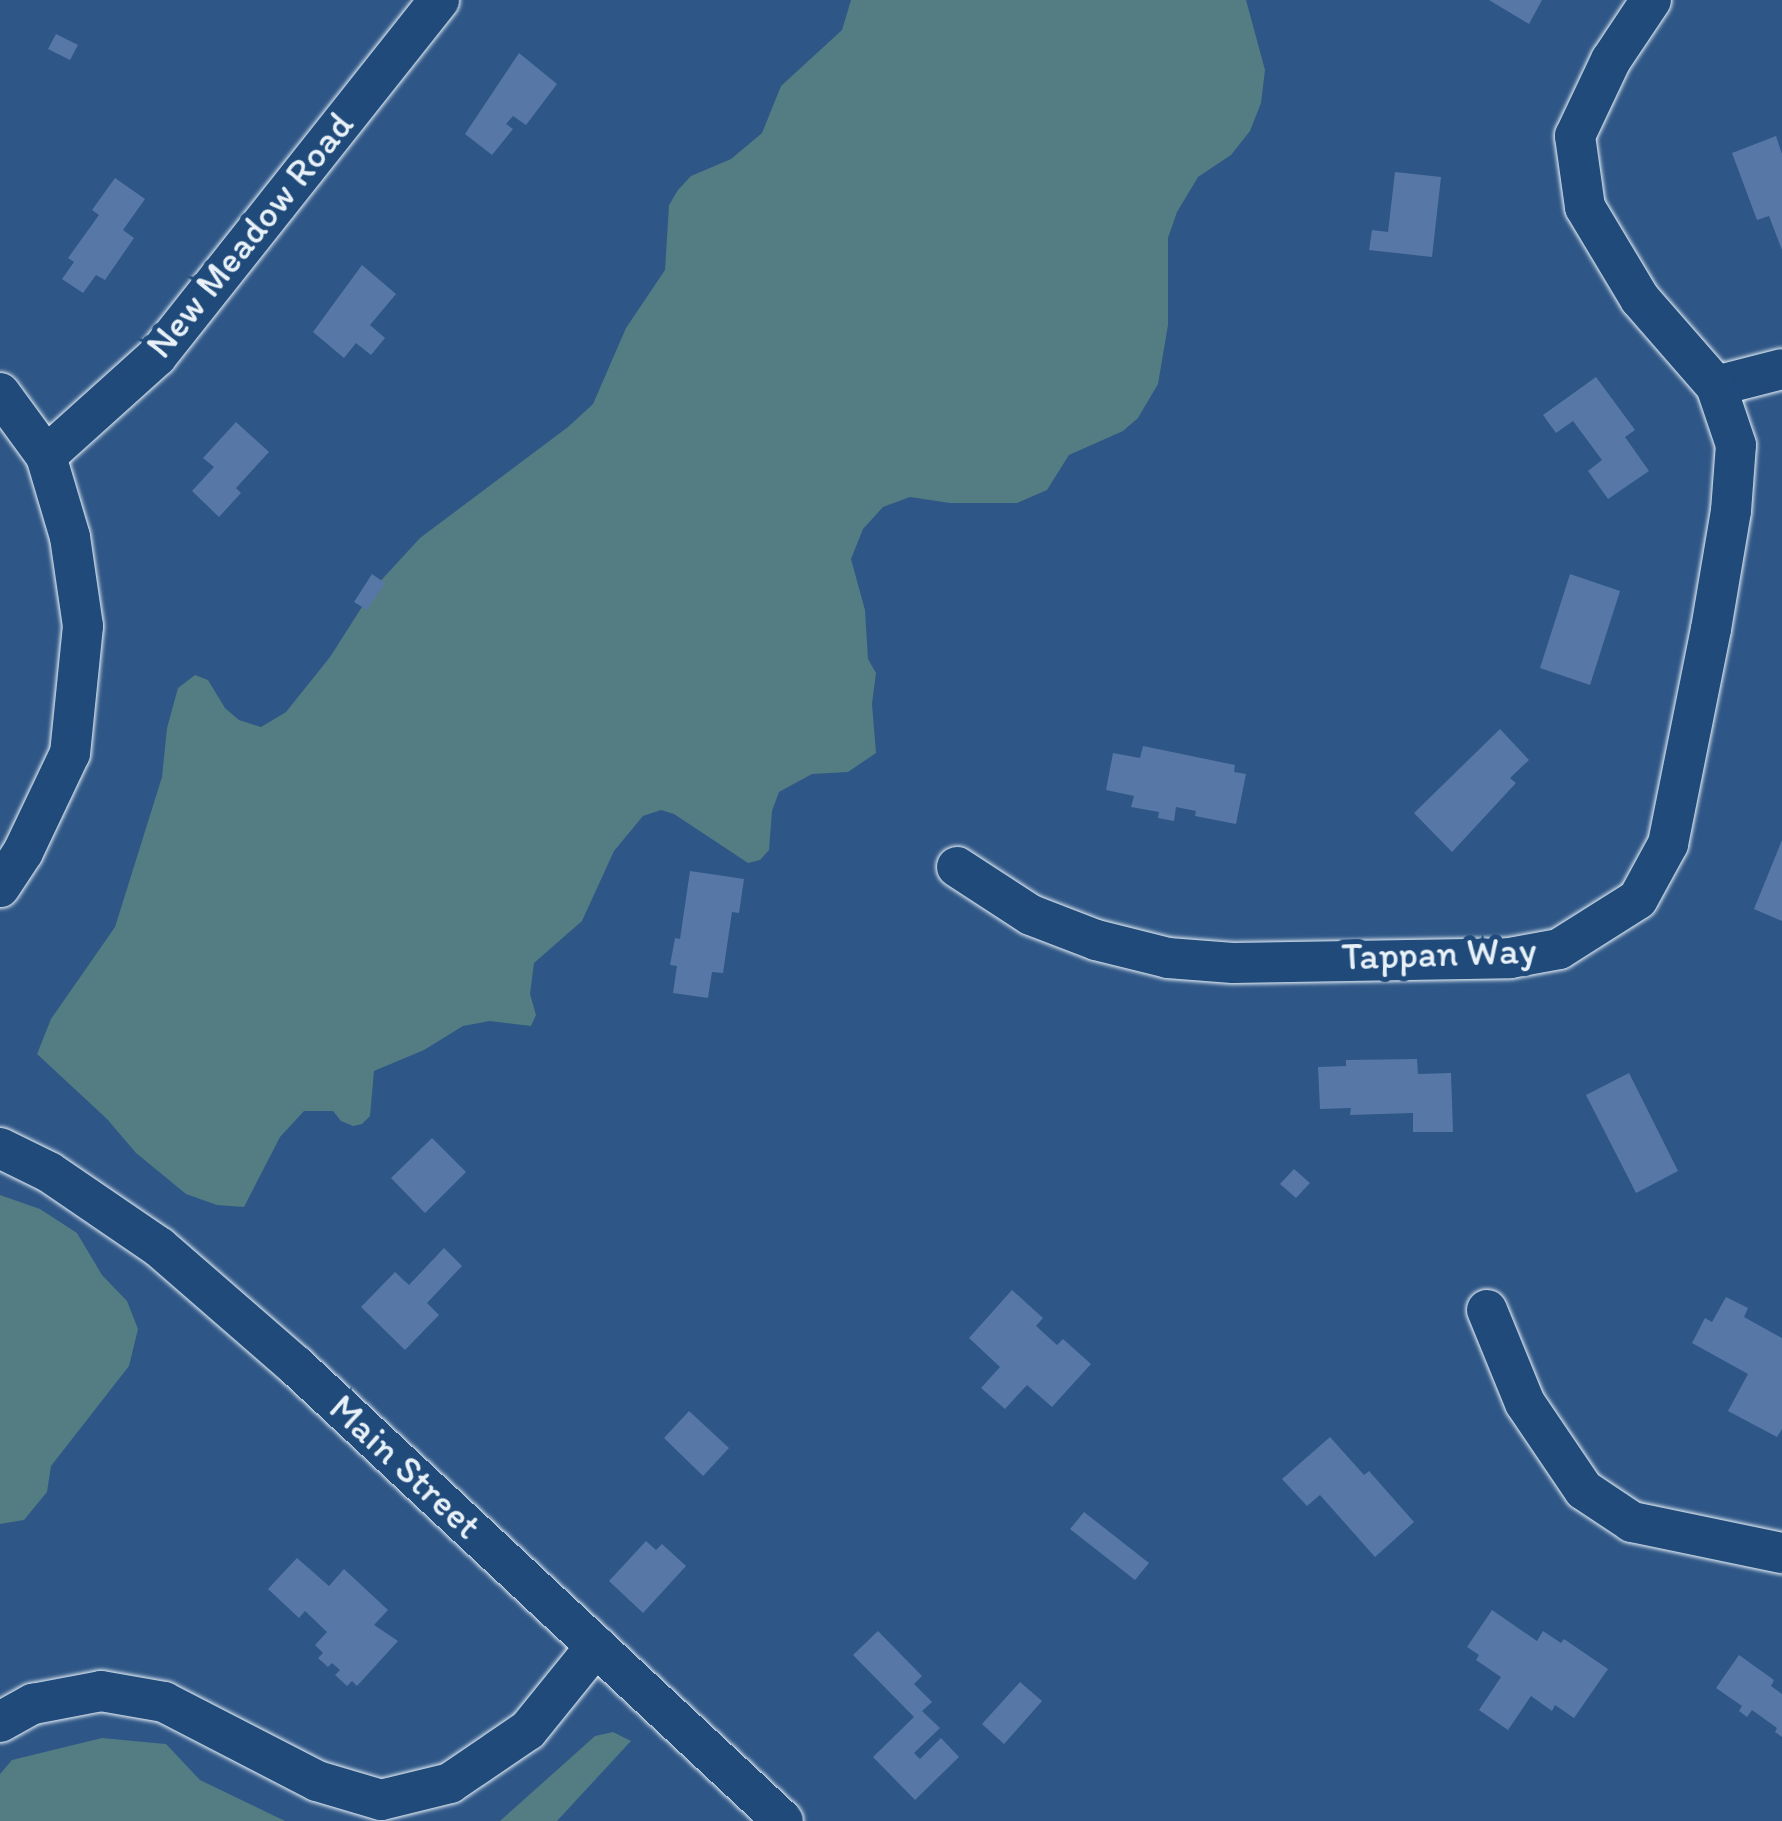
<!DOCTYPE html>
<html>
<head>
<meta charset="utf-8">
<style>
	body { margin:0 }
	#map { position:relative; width:1782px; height:1821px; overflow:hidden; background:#2e5686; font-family:Itim,sans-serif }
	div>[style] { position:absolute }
	.green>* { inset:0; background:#537c83 }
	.building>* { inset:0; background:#5778a6 }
	.roads { filter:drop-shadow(0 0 2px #e8f1f8) drop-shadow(0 0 2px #e8f1f8) }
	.minor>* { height:40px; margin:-20px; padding:0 20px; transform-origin:20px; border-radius:20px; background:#1f4a7a }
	span { translate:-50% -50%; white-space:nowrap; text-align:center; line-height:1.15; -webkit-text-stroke:10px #1f4a7a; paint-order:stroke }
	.street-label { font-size:38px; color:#e8f1f8 }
</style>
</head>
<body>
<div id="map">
	<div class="green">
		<i style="clip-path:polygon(851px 0,1246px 0,1265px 70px,1261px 103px,1250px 131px,1231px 155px,1198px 177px,1177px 212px,1168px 238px,1168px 325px,1158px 384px,1138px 418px,1123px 431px,1069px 455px,1047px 490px,1017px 503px,950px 503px,910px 497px,883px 507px,863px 529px,851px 559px,865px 610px,868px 659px,876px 673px,872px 704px,876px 753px,848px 772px,812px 774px,779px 792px,772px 811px,769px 850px,760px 860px,748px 863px,674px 814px,661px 810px,643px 816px,614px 851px,582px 921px,534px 963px,530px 994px,536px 1015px,531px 1026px,490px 1021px,463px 1026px,424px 1050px,374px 1071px,370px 1116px,362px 1124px,353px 1126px,341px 1121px,333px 1111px,304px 1111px,280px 1137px,244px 1207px,217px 1205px,186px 1194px,136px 1153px,107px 1119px,37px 1054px,51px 1019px,115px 927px,162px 777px,167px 728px,178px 688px,195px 675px,208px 680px,225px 708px,239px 720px,261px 727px,286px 712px,330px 657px,374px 588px,420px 538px,568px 427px,593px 404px,626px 328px,665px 270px,669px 205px,678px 190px,691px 176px,731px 159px,762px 133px,781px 86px,842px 30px)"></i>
		<i style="clip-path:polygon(0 1195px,40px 1209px,77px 1233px,102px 1275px,127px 1301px,138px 1329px,129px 1366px,51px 1466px,47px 1492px,24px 1520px,0 1524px)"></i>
		<i style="clip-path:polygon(613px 1732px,631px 1741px,557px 1821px,500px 1821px,595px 1736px)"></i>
		<i style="clip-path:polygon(102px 1738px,166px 1744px,200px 1780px,285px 1821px,0 1821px,0 1774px,12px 1760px)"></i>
	</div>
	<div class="building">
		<i style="clip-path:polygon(1489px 0,1542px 0,1529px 24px)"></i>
		<i style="clip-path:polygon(56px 34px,78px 45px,70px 60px,48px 49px)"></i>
		<i style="clip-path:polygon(519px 53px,557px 84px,526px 125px,513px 116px,506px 124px,513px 129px,492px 155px,465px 134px)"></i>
		<i style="clip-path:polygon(1776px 136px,1782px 154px,1782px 250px,1769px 216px,1757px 220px,1732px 153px)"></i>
		<i style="clip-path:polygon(1395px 172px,1441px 177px,1432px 257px,1369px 250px,1372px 230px,1388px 232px)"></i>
		<i style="clip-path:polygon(115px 178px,145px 199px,123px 230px,134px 238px,105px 280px,96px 275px,83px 293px,62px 279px,74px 262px,68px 258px,99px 215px,92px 210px)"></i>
		<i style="clip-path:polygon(362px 265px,396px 294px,370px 325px,385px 338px,371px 355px,356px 343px,344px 358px,313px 332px)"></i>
		<i style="clip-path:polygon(1596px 377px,1635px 430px,1625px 437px,1649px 471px,1608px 499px,1588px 471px,1602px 460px,1573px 421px,1556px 433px,1543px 415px)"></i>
		<i style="clip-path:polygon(236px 422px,269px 452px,236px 488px,241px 493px,219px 517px,192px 491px,214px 467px,203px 458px)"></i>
		<i style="clip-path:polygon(372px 574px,385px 583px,367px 610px,354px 602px)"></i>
		<i style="clip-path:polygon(1570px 574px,1620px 591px,1590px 685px,1540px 668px)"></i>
		<i style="clip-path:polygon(1500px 729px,1529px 760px,1510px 778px,1516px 783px,1452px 852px,1414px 813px)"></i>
		<i style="clip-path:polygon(1143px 746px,1235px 765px,1234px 772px,1246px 774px,1236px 824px,1195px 816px,1196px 811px,1176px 807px,1174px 821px,1158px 818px,1159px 812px,1131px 807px,1134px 796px,1106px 790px,1113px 753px,1140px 758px)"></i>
		<i style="clip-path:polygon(1782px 840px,1782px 921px,1754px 909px)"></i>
		<i style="clip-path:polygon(690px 871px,744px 879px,739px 913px,732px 912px,723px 973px,712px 972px,708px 998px,673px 993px,677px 966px,670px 965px,675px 938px,680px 939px)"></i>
		<i style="clip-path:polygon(1417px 1059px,1418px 1074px,1451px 1073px,1453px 1132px,1413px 1132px,1413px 1113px,1350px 1115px,1351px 1108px,1320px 1109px,1318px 1067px,1346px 1066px,1346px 1060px)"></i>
		<i style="clip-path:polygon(1629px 1073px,1678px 1171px,1636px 1193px,1586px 1095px)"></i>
		<i style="clip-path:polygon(432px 1138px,466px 1172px,425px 1213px,391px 1178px)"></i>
		<i style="clip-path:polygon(1294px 1169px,1310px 1183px,1296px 1198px,1280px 1184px)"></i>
		<i style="clip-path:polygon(444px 1248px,462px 1266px,427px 1303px,439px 1315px,405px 1350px,361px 1307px,395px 1272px,409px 1285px)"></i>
		<i style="clip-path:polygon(1012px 1290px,1043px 1318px,1036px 1326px,1057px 1345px,1063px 1339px,1091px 1364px,1052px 1407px,1027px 1385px,1005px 1409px,981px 1388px,1000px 1367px,969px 1338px)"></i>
		<i style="clip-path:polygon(1726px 1297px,1748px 1308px,1744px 1317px,1782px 1338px,1782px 1429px,1777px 1437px,1728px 1411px,1748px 1374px,1692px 1343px,1705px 1318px,1712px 1322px)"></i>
		<i style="clip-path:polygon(689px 1411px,729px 1448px,703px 1476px,664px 1438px)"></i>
		<i style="clip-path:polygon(1330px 1437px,1364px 1475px,1369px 1471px,1414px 1522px,1375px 1557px,1320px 1495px,1307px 1506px,1282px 1479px)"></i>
		<i style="clip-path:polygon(1084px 1512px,1149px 1563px,1135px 1580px,1070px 1529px)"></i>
		<i style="clip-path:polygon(646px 1541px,656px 1550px,662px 1544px,686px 1566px,643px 1613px,609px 1581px)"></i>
		<i style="clip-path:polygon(297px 1558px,329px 1586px,344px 1569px,388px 1610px,374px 1625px,398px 1641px,357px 1686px,352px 1681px,347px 1686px,335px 1675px,340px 1670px,332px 1663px,328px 1667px,318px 1658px,323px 1653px,315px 1645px,327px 1632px,305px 1611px,299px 1618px,268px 1589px)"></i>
		<i style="clip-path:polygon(1492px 1610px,1537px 1641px,1543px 1631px,1561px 1643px,1564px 1639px,1608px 1669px,1574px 1718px,1555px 1705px,1552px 1711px,1531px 1696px,1508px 1730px,1479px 1710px,1501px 1677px,1476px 1660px,1479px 1655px,1467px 1647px)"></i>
		<i style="clip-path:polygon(878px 1631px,922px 1676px,914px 1684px,932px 1702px,922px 1711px,940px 1728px,914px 1753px,920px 1759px,941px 1738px,959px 1757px,915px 1800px,873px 1757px,914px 1717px,853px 1655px)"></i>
		<i style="clip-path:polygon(1739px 1655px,1774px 1680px,1771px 1686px,1782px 1694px,1782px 1737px,1775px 1732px,1777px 1728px,1752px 1710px,1747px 1717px,1739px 1711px,1742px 1706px,1716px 1688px)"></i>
		<i style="clip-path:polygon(1020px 1682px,1042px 1701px,1004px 1744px,982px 1724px)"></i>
	</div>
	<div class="roads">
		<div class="minor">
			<i style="left:1716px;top:386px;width:68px;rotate:-14.4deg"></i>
			<i style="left:0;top:393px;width:78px;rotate:53.9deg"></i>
			<i style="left:46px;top:456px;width:84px;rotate:73.5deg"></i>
			<i style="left:70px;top:537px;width:90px;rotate:81.7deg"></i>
			<i style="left:83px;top:626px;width:128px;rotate:95.8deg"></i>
			<i style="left:70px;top:753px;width:110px;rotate:115.4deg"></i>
			<i style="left:23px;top:852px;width:42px;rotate:123.3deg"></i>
			<i style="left:46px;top:456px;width:149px;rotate:-42deg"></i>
			<i style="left:157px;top:356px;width:454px;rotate:-51.6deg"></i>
			<i style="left:957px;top:867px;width:88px;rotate:33deg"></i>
			<i style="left:1031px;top:915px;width:70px;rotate:21deg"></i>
			<i style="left:1096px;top:940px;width:74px;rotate:14deg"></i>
			<i style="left:1168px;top:958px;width:65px;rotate:4.4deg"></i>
			<i style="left:1233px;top:963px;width:277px;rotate:-1deg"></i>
			<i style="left:1510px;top:958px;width:50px;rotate:-10.4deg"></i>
			<i style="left:1559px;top:949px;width:93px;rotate:-32.3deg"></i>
			<i style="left:1638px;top:899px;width:63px;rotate:-61.4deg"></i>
			<i style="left:1668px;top:844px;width:219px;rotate:-78.7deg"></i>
			<i style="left:1711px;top:629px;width:120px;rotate:-80.4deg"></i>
			<i style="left:1731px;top:511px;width:66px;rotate:-85.7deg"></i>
			<i style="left:1736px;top:445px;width:62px;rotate:-108.7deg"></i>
			<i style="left:1716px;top:386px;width:116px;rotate:-131.1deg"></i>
			<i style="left:1640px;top:299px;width:107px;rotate:-120.9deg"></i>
			<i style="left:1585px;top:207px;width:72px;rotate:-98deg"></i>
			<i style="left:1575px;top:136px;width:84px;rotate:-64.7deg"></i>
			<i style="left:1611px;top:60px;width:72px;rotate:-56.3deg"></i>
			<i style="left:0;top:1148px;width:55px;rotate:26.1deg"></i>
			<i style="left:49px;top:1172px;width:133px;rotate:34.3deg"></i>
			<i style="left:159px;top:1247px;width:181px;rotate:41deg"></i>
			<i style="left:296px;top:1366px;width:666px;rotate:43.05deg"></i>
			<i style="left:1487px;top:1310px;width:100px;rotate:67.8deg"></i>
			<i style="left:1525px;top:1403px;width:105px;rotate:55.9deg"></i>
			<i style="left:1584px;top:1490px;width:58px;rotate:33.7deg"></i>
			<i style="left:1632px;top:1522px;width:153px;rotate:11.7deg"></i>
			<i style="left:0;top:1722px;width:38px;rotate:-29deg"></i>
			<i style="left:33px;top:1704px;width:69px;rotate:-10.8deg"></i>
			<i style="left:101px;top:1691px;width:64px;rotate:9.9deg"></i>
			<i style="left:164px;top:1702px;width:172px;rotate:27.3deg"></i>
			<i style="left:317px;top:1781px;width:67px;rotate:16.5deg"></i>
			<i style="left:381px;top:1800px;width:71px;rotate:-13.8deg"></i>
			<i style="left:450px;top:1783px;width:94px;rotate:-34.2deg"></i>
			<i style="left:528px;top:1730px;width:108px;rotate:-51deg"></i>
		</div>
	</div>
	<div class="street-label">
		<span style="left:250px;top:235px;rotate:-51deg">New Meadow Road</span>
		<span style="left:1439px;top:954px;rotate:-2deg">Tappan Way</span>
		<span style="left:405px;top:1467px;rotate:43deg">Main Street</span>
	</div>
</div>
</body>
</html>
